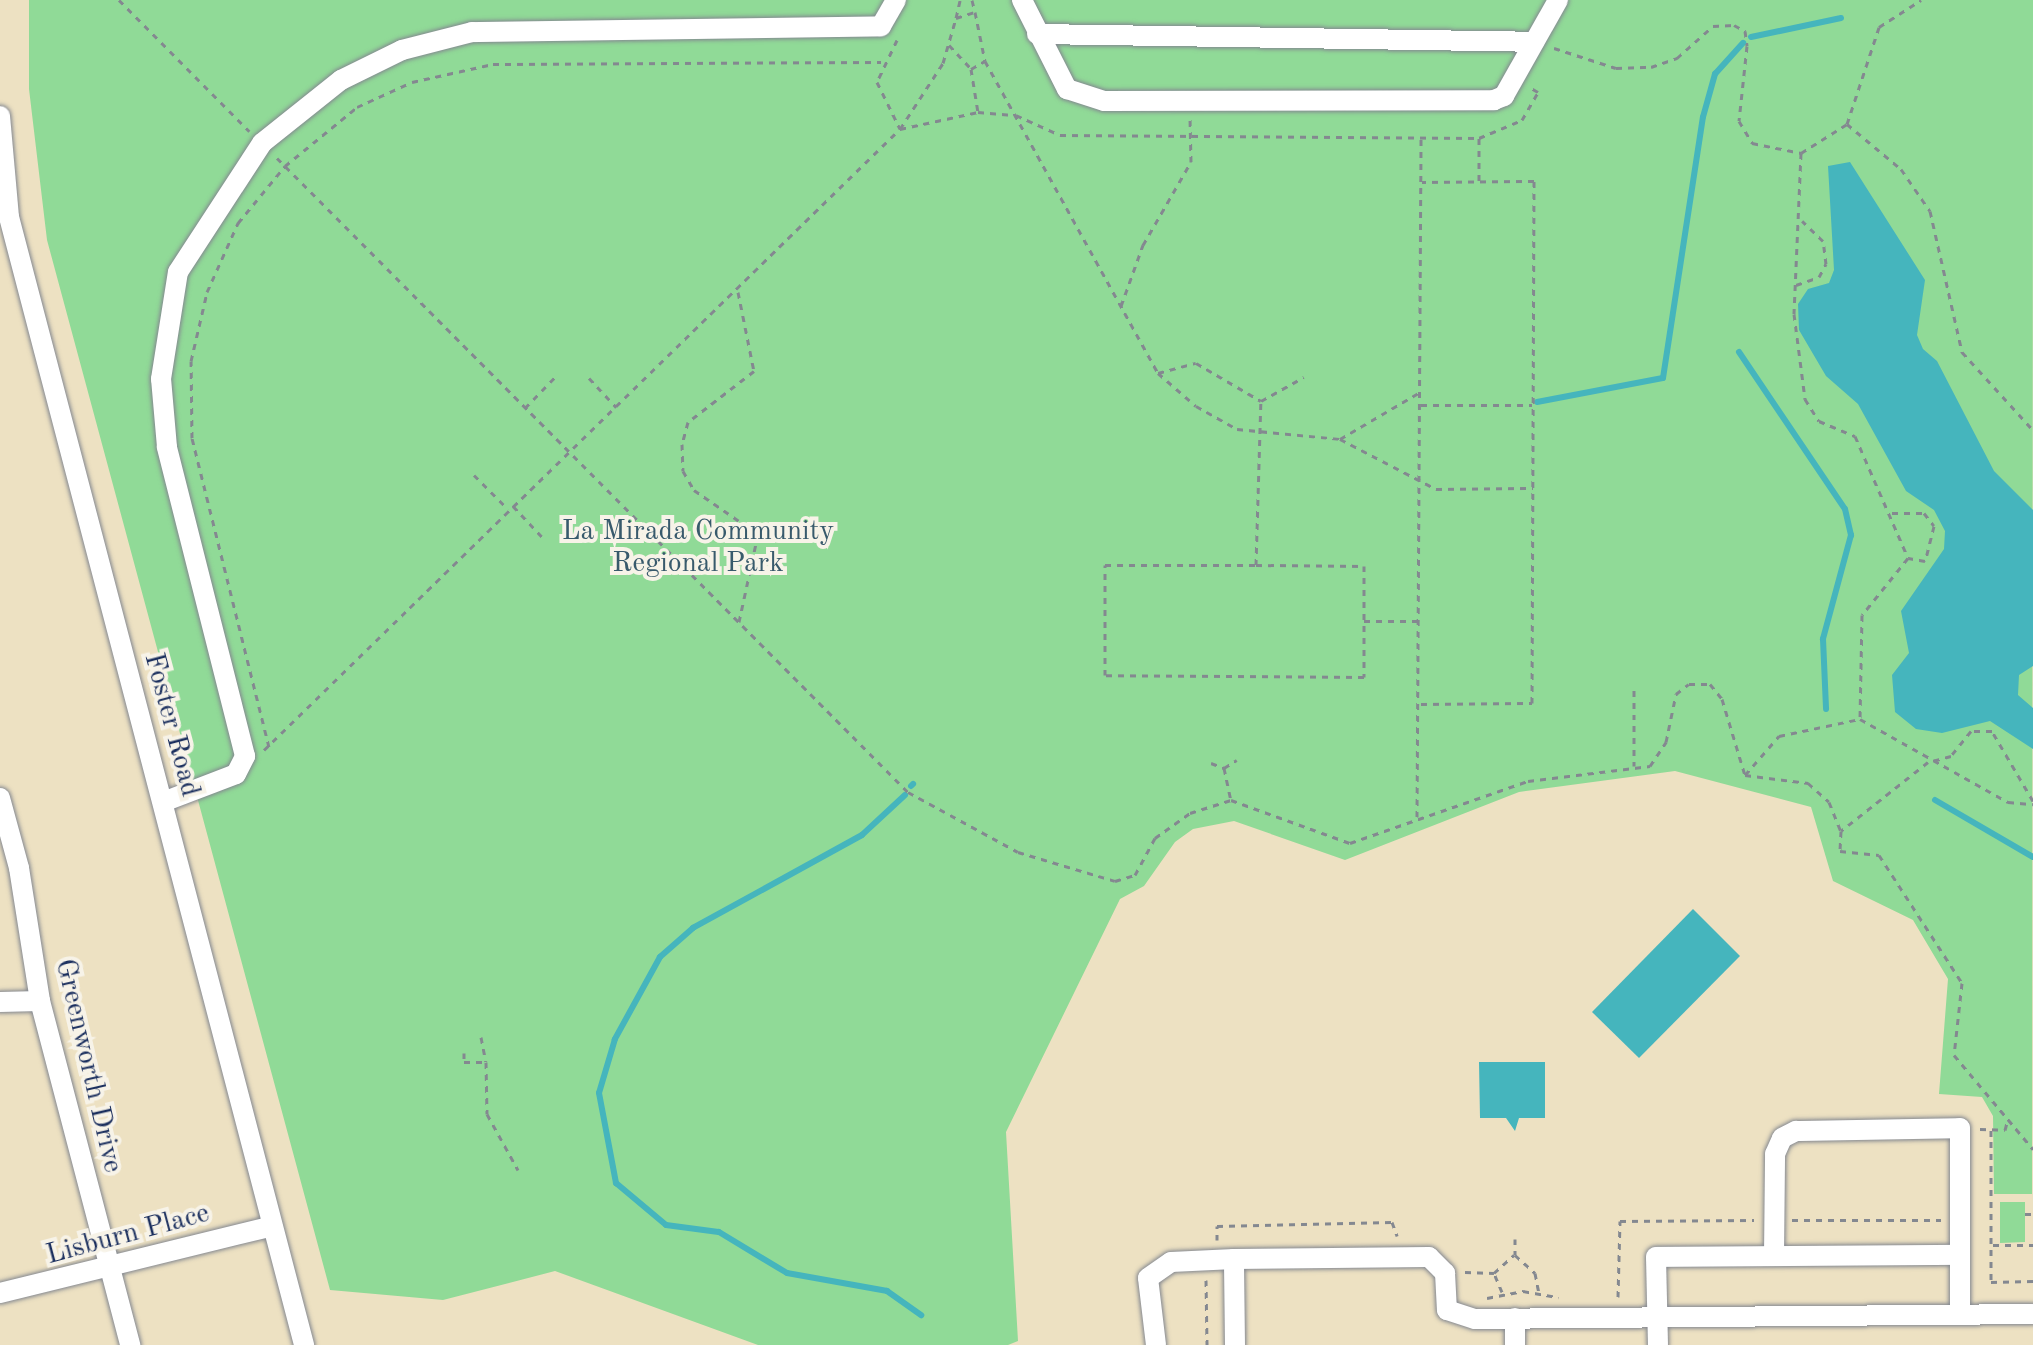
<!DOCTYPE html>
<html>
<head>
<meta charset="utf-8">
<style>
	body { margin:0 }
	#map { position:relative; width:2033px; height:1345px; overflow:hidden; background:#ede1c2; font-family:"Old Standard TT",serif }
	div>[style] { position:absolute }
	.green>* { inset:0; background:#90da97 }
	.water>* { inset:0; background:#45b5bd }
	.stream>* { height:6px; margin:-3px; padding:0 3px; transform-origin:3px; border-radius:3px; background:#45b5bd }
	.path>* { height:3px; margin-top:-1.5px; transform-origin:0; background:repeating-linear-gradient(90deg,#848890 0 6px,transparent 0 12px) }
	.roads { filter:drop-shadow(0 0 2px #848890) drop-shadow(0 0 2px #848890) }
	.minor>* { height:20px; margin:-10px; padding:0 10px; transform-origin:10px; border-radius:10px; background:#fff }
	span { translate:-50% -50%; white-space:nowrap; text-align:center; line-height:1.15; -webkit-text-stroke:8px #f7f3e8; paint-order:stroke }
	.park-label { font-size:28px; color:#385a6c }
	.street-label { font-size:28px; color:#1b2f5e }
</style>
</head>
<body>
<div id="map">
	<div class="green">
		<i style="clip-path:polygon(29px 0,2033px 0,2032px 1194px,1994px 1194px,1993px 1116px,1982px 1097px,1939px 1094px,1948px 979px,1913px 920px,1833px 881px,1811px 807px,1675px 771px,1519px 792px,1345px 860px,1234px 821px,1193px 829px,1175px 842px,1144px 886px,1120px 899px,1006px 1132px,1018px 1341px,1008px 1345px,758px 1345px,555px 1271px,443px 1300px,330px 1290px,47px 240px,29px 89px)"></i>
		<i style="clip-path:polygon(2000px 1202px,2025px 1202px,2025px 1242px,2000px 1243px)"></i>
	</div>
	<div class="water">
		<i style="clip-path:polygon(1850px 162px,1925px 280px,1917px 335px,1923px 349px,1937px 361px,1994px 471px,2033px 510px,2033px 666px,2019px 675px,2018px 695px,2033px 708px,2033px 749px,1990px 721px,1942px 733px,1916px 729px,1895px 712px,1892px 675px,1909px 653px,1901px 611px,1944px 549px,1945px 531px,1934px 510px,1906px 491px,1858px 404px,1826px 376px,1799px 330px,1798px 304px,1808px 289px,1829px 283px,1834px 270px,1828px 166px)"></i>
		<i style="clip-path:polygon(1693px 909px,1740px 956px,1639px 1058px,1592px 1012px)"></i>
		<i style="clip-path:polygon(1479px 1062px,1545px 1062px,1545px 1118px,1519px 1118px,1515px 1131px,1506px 1118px,1480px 1118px)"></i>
	</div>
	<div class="stream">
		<i style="left:1751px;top:37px;width:92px;rotate:-11.9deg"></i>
		<i style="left:1739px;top:352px;width:189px;rotate:56deg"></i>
		<i style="left:1845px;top:509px;width:27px;rotate:77deg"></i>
		<i style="left:1851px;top:535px;width:108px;rotate:105.1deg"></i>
		<i style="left:1823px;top:639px;width:70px;rotate:87.5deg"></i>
		<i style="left:1537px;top:402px;width:128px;rotate:-10.8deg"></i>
		<i style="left:1663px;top:378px;width:264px;rotate:-81.3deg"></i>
		<i style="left:1703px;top:117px;width:45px;rotate:-74.4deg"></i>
		<i style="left:1715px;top:74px;width:42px;rotate:-47.9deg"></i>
		<i style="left:911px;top:786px;width:3px;rotate:-45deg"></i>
		<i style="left:905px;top:795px;width:59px;rotate:137.1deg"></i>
		<i style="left:862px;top:835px;width:193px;rotate:151.2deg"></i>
		<i style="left:693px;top:928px;width:44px;rotate:138.7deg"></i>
		<i style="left:660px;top:957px;width:94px;rotate:118.8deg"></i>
		<i style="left:615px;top:1039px;width:56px;rotate:106.5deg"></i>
		<i style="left:599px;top:1093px;width:92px;rotate:79.3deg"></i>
		<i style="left:616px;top:1183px;width:65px;rotate:40deg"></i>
		<i style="left:666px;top:1225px;width:53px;rotate:7.5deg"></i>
		<i style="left:719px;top:1232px;width:79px;rotate:31.1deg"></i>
		<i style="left:787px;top:1273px;width:102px;rotate:10.2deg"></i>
		<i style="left:887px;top:1291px;width:42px;rotate:35.2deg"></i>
		<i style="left:1935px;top:800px;width:113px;rotate:30.2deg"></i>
	</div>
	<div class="path">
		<i style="left:119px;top:0;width:185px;rotate:45.2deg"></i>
		<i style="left:972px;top:0;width:12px;rotate:76deg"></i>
		<i style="left:956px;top:18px;width:18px;rotate:-77deg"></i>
		<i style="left:897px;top:40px;width:47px;rotate:115.5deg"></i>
		<i style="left:877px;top:82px;width:52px;rotate:63.9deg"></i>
		<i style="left:900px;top:129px;width:79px;rotate:-56.9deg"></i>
		<i style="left:943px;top:63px;width:47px;rotate:-73.9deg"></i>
		<i style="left:956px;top:18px;width:20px;rotate:-18deg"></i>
		<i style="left:975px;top:12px;width:50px;rotate:78.5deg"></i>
		<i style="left:985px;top:61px;width:357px;rotate:61deg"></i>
		<i style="left:1158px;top:373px;width:50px;rotate:41deg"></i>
		<i style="left:1196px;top:406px;width:47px;rotate:29.3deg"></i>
		<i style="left:1237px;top:429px;width:103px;rotate:5.5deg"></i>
		<i style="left:1340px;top:439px;width:108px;rotate:27.5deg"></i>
		<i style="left:1436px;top:489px;width:97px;rotate:-0.6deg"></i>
		<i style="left:949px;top:45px;width:33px;rotate:47deg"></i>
		<i style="left:971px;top:69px;width:44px;rotate:80.8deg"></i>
		<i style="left:1554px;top:48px;width:65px;rotate:17.9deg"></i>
		<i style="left:1616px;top:68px;width:35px;rotate:-2deg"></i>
		<i style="left:1651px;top:67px;width:28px;rotate:-19deg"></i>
		<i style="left:1677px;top:58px;width:48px;rotate:-41.6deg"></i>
		<i style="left:1713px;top:26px;width:21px;rotate:-3deg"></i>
		<i style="left:1734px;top:25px;width:13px;rotate:29deg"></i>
		<i style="left:1745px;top:31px;width:15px;rotate:82deg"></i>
		<i style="left:1747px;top:46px;width:75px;rotate:96.1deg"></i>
		<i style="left:1739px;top:121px;width:26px;rotate:59deg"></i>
		<i style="left:1752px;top:143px;width:50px;rotate:11.5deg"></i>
		<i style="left:1801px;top:153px;width:54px;rotate:-32.2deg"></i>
		<i style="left:1847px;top:124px;width:102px;rotate:-71.7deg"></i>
		<i style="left:1879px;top:27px;width:50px;rotate:-32.7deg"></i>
		<i style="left:971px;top:69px;width:16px;rotate:-30deg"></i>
		<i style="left:1847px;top:124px;width:70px;rotate:39.8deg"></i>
		<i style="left:1901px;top:169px;width:51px;rotate:55.4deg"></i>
		<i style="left:1930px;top:211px;width:145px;rotate:77.2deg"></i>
		<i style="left:1962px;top:352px;width:105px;rotate:47.7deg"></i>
		<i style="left:1479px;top:138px;width:43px;rotate:90deg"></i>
		<i style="left:1801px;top:153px;width:161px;rotate:92.5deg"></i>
		<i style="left:1794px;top:314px;width:86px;rotate:82.6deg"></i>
		<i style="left:1805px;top:399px;width:26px;rotate:58deg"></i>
		<i style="left:1819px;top:421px;width:39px;rotate:23deg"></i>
		<i style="left:1855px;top:436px;width:133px;rotate:66.5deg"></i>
		<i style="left:1908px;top:558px;width:73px;rotate:128.9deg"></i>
		<i style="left:1862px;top:615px;width:104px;rotate:91.1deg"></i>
		<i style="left:277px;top:158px;width:894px;rotate:45.14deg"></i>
		<i style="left:908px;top:792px;width:125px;rotate:28.6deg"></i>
		<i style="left:1018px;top:852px;width:101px;rotate:16.6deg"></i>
		<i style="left:1115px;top:881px;width:21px;rotate:-17deg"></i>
		<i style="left:1135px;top:875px;width:42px;rotate:-61.6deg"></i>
		<i style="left:1155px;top:838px;width:43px;rotate:-35.5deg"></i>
		<i style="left:1190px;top:813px;width:43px;rotate:-17.6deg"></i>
		<i style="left:1231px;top:800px;width:127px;rotate:19.9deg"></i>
		<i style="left:1350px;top:843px;width:188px;rotate:-19.2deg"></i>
		<i style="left:1528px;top:781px;width:123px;rotate:-7deg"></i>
		<i style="left:1650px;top:766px;width:29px;rotate:-56deg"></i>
		<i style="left:1666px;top:742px;width:49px;rotate:-78.2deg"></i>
		<i style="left:1676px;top:694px;width:16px;rotate:-38deg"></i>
		<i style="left:1689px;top:684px;width:21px"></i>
		<i style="left:1710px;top:684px;width:19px;rotate:51deg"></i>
		<i style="left:1722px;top:699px;width:79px;rotate:73.2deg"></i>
		<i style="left:1745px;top:775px;width:64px;rotate:7.2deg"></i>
		<i style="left:1808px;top:783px;width:28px;rotate:42deg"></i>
		<i style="left:1829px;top:802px;width:31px;rotate:68deg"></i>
		<i style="left:1796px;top:285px;width:24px;rotate:-19deg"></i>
		<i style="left:1819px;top:277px;width:15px;rotate:-62deg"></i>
		<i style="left:1826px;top:264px;width:23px;rotate:-97deg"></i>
		<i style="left:1823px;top:241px;width:29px;rotate:-136deg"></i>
		<i style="left:738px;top:292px;width:81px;rotate:78.6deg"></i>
		<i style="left:754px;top:371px;width:83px;rotate:142.3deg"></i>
		<i style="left:688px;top:422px;width:23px;rotate:105deg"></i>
		<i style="left:682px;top:444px;width:27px;rotate:88deg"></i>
		<i style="left:683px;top:471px;width:22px;rotate:60deg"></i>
		<i style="left:694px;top:490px;width:78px;rotate:34.5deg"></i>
		<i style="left:758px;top:534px;width:90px;rotate:102.2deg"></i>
		<i style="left:1121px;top:306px;width:65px;rotate:-70.2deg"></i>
		<i style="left:1143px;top:245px;width:96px;rotate:-60deg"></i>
		<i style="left:1191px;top:162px;width:43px;rotate:-91.3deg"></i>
		<i style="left:1158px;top:373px;width:39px;rotate:-15deg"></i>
		<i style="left:1196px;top:363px;width:75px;rotate:30.3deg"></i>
		<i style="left:1261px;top:401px;width:49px;rotate:-29.2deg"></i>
		<i style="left:589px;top:378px;width:40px;rotate:47deg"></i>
		<i style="left:1421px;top:405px;width:111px"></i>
		<i style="left:525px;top:408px;width:45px;rotate:-45.9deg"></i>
		<i style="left:1340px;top:439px;width:93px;rotate:-30.4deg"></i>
		<i style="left:474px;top:475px;width:48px;rotate:45deg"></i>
		<i style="left:513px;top:506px;width:47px;rotate:46.7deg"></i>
		<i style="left:1892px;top:513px;width:32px"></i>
		<i style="left:1924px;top:513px;width:16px;rotate:52deg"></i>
		<i style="left:1934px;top:526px;width:36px;rotate:104deg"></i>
		<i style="left:1925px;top:561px;width:17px;rotate:-170deg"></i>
		<i style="left:1256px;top:565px;width:108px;rotate:0.5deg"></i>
		<i style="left:1364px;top:566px;width:111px;rotate:90deg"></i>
		<i style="left:1364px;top:677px;width:259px;rotate:-179.6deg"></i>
		<i style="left:1105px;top:675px;width:110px;rotate:-90deg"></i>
		<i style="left:1105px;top:565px;width:151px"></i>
		<i style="left:1256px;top:565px;width:164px;rotate:-88.3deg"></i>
		<i style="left:1364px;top:621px;width:56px"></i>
		<i style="left:1634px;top:690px;width:76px;rotate:90deg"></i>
		<i style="left:1421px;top:704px;width:111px;rotate:-0.5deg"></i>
		<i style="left:1532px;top:703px;width:522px;rotate:-89.78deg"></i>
		<i style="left:1534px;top:181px;width:112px;rotate:179.5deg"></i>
		<i style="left:269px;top:747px;width:318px;rotate:-104deg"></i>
		<i style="left:192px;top:438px;width:77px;rotate:-90.7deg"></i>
		<i style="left:191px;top:361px;width:71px;rotate:-76.9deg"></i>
		<i style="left:207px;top:292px;width:76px;rotate:-65.8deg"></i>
		<i style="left:238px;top:223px;width:74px;rotate:-50.5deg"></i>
		<i style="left:285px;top:166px;width:93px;rotate:-39.3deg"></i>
		<i style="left:357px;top:107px;width:60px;rotate:-24.4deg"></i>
		<i style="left:412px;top:82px;width:83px;rotate:-12.5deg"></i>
		<i style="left:493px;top:64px;width:388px;rotate:-0.3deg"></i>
		<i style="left:264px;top:750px;width:889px;rotate:-44.32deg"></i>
		<i style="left:900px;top:129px;width:80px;rotate:-12.3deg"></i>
		<i style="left:978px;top:112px;width:38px;rotate:5deg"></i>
		<i style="left:1016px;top:115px;width:48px;rotate:24.4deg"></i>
		<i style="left:1060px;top:135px;width:419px;rotate:0.4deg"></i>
		<i style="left:1479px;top:138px;width:47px;rotate:-22.7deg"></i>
		<i style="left:1522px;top:120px;width:32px;rotate:-60deg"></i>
		<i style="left:1538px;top:92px;width:8px;rotate:-150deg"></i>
		<i style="left:1211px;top:763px;width:14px;rotate:21deg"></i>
		<i style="left:1224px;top:768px;width:33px;rotate:78deg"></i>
		<i style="left:1224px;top:768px;width:15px;rotate:-32deg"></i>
		<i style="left:1745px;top:775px;width:52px;rotate:-48.9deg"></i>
		<i style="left:1779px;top:736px;width:83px;rotate:-11.9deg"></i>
		<i style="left:1860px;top:719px;width:170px;rotate:29.3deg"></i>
		<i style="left:2008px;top:802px;width:25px;rotate:5deg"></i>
		<i style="left:2033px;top:801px;width:81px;rotate:-120.4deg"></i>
		<i style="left:1992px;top:731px;width:21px;rotate:180deg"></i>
		<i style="left:1971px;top:731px;width:32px;rotate:129deg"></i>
		<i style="left:1951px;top:756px;width:24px;rotate:165deg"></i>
		<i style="left:1928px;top:762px;width:111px;rotate:141.6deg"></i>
		<i style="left:1841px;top:831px;width:20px;rotate:93deg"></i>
		<i style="left:1840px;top:851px;width:39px;rotate:6deg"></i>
		<i style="left:1879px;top:855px;width:153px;rotate:57deg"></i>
		<i style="left:1962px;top:983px;width:72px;rotate:96.3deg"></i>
		<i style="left:1954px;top:1055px;width:123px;rotate:50deg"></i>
		<i style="left:1417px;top:817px;width:680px;rotate:-89.66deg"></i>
		<i style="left:481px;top:1037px;width:25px;rotate:79deg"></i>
		<i style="left:464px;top:1053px;width:9px;rotate:90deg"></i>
		<i style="left:464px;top:1062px;width:22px"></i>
		<i style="left:486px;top:1062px;width:52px;rotate:88.9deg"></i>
		<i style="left:487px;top:1114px;width:64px;rotate:61deg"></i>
		<i style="left:1980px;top:1129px;width:25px;rotate:2deg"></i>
		<i style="left:2005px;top:1130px;width:11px;rotate:-75deg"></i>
		<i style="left:1991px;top:1130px;width:152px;rotate:90deg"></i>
		<i style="left:1991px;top:1282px;width:42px;rotate:-1.4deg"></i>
		<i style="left:2025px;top:1214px;width:8px"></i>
		<i style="left:1792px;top:1220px;width:149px"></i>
		<i style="left:1515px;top:1239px;width:16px;rotate:90deg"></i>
		<i style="left:1217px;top:1240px;width:14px;rotate:-90deg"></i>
		<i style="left:1217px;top:1226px;width:175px;rotate:-1.3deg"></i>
		<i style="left:1392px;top:1222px;width:15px;rotate:70deg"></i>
		<i style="left:1993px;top:1245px;width:40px"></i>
		<i style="left:1515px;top:1255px;width:27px;rotate:42deg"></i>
		<i style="left:1535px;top:1273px;width:21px;rotate:79deg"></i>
		<i style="left:1465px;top:1272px;width:29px;rotate:2deg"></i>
		<i style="left:1206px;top:1280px;width:65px;rotate:89.1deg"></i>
		<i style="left:1502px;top:1292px;width:21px;rotate:-113deg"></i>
		<i style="left:1494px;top:1273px;width:27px;rotate:-42deg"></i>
		<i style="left:1618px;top:1297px;width:76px;rotate:-88.5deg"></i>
		<i style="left:1620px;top:1221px;width:134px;rotate:-0.4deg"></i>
		<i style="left:1487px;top:1298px;width:37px;rotate:-11deg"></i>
		<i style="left:1523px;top:1291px;width:36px;rotate:10deg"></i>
	</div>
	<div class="roads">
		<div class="minor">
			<i style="left:1022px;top:0;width:100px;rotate:63.2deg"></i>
			<i style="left:1067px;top:89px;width:39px;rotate:18deg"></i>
			<i style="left:1104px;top:101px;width:390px;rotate:-0.1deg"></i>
			<i style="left:1494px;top:100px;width:11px;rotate:-22deg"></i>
			<i style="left:1504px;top:96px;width:110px;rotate:-60.6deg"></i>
			<i style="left:1037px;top:34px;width:497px;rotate:0.9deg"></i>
			<i style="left:0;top:116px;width:101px;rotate:84.9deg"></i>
			<i style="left:9px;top:217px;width:1166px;rotate:75.34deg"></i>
			<i style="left:0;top:798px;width:73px;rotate:74.8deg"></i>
			<i style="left:19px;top:868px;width:135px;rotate:81deg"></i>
			<i style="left:40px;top:1001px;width:356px;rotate:75.3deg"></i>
			<i style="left:163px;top:802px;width:78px;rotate:-21deg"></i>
			<i style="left:236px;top:774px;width:20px;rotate:-63deg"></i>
			<i style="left:245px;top:756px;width:319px;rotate:-104.2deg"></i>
			<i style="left:167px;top:447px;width:68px;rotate:-95deg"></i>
			<i style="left:161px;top:379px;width:108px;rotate:-81deg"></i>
			<i style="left:178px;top:272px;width:154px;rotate:-56.9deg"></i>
			<i style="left:262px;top:143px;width:101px;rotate:-38.6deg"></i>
			<i style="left:341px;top:80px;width:68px;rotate:-26.2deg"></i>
			<i style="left:402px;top:50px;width:72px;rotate:-14.4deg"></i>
			<i style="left:472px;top:32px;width:409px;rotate:-0.8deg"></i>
			<i style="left:881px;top:26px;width:30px;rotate:-60deg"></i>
			<i style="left:0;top:1002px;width:40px;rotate:-1.4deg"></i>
			<i style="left:1774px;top:1256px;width:102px;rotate:-89.4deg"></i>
			<i style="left:1775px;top:1154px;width:17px;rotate:-66deg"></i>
			<i style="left:1782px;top:1138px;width:16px;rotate:-27deg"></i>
			<i style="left:1796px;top:1131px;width:164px;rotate:-1deg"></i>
			<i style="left:1960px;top:1128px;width:187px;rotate:90deg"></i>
			<i style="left:0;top:1293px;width:277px;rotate:-13.8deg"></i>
			<i style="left:1515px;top:1318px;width:27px;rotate:90deg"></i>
			<i style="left:1156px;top:1345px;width:67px;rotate:-96.8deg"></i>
			<i style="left:1148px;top:1278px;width:28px;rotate:-35deg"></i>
			<i style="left:1171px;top:1262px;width:63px;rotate:-2.7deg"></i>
			<i style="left:1235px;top:1345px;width:86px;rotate:-90.7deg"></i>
			<i style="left:1234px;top:1259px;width:195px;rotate:-0.6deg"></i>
			<i style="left:1429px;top:1257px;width:23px;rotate:45deg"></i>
			<i style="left:1445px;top:1273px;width:37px;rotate:87deg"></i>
			<i style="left:1447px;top:1310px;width:29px;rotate:18deg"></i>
			<i style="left:1475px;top:1319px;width:558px;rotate:-0.51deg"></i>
			<i style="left:1658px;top:1345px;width:88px;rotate:-91.3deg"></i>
			<i style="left:1656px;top:1257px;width:304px;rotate:-0.4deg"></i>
		</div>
	</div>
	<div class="park-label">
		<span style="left:698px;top:548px">La Mirada Community<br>Regional Park</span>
	</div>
	<div class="street-label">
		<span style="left:171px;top:725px;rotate:75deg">Foster Road</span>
		<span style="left:88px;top:1066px;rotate:77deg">Greenworth Drive</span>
		<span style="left:128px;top:1235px;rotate:-15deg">Lisburn Place</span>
	</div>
</div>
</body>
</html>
